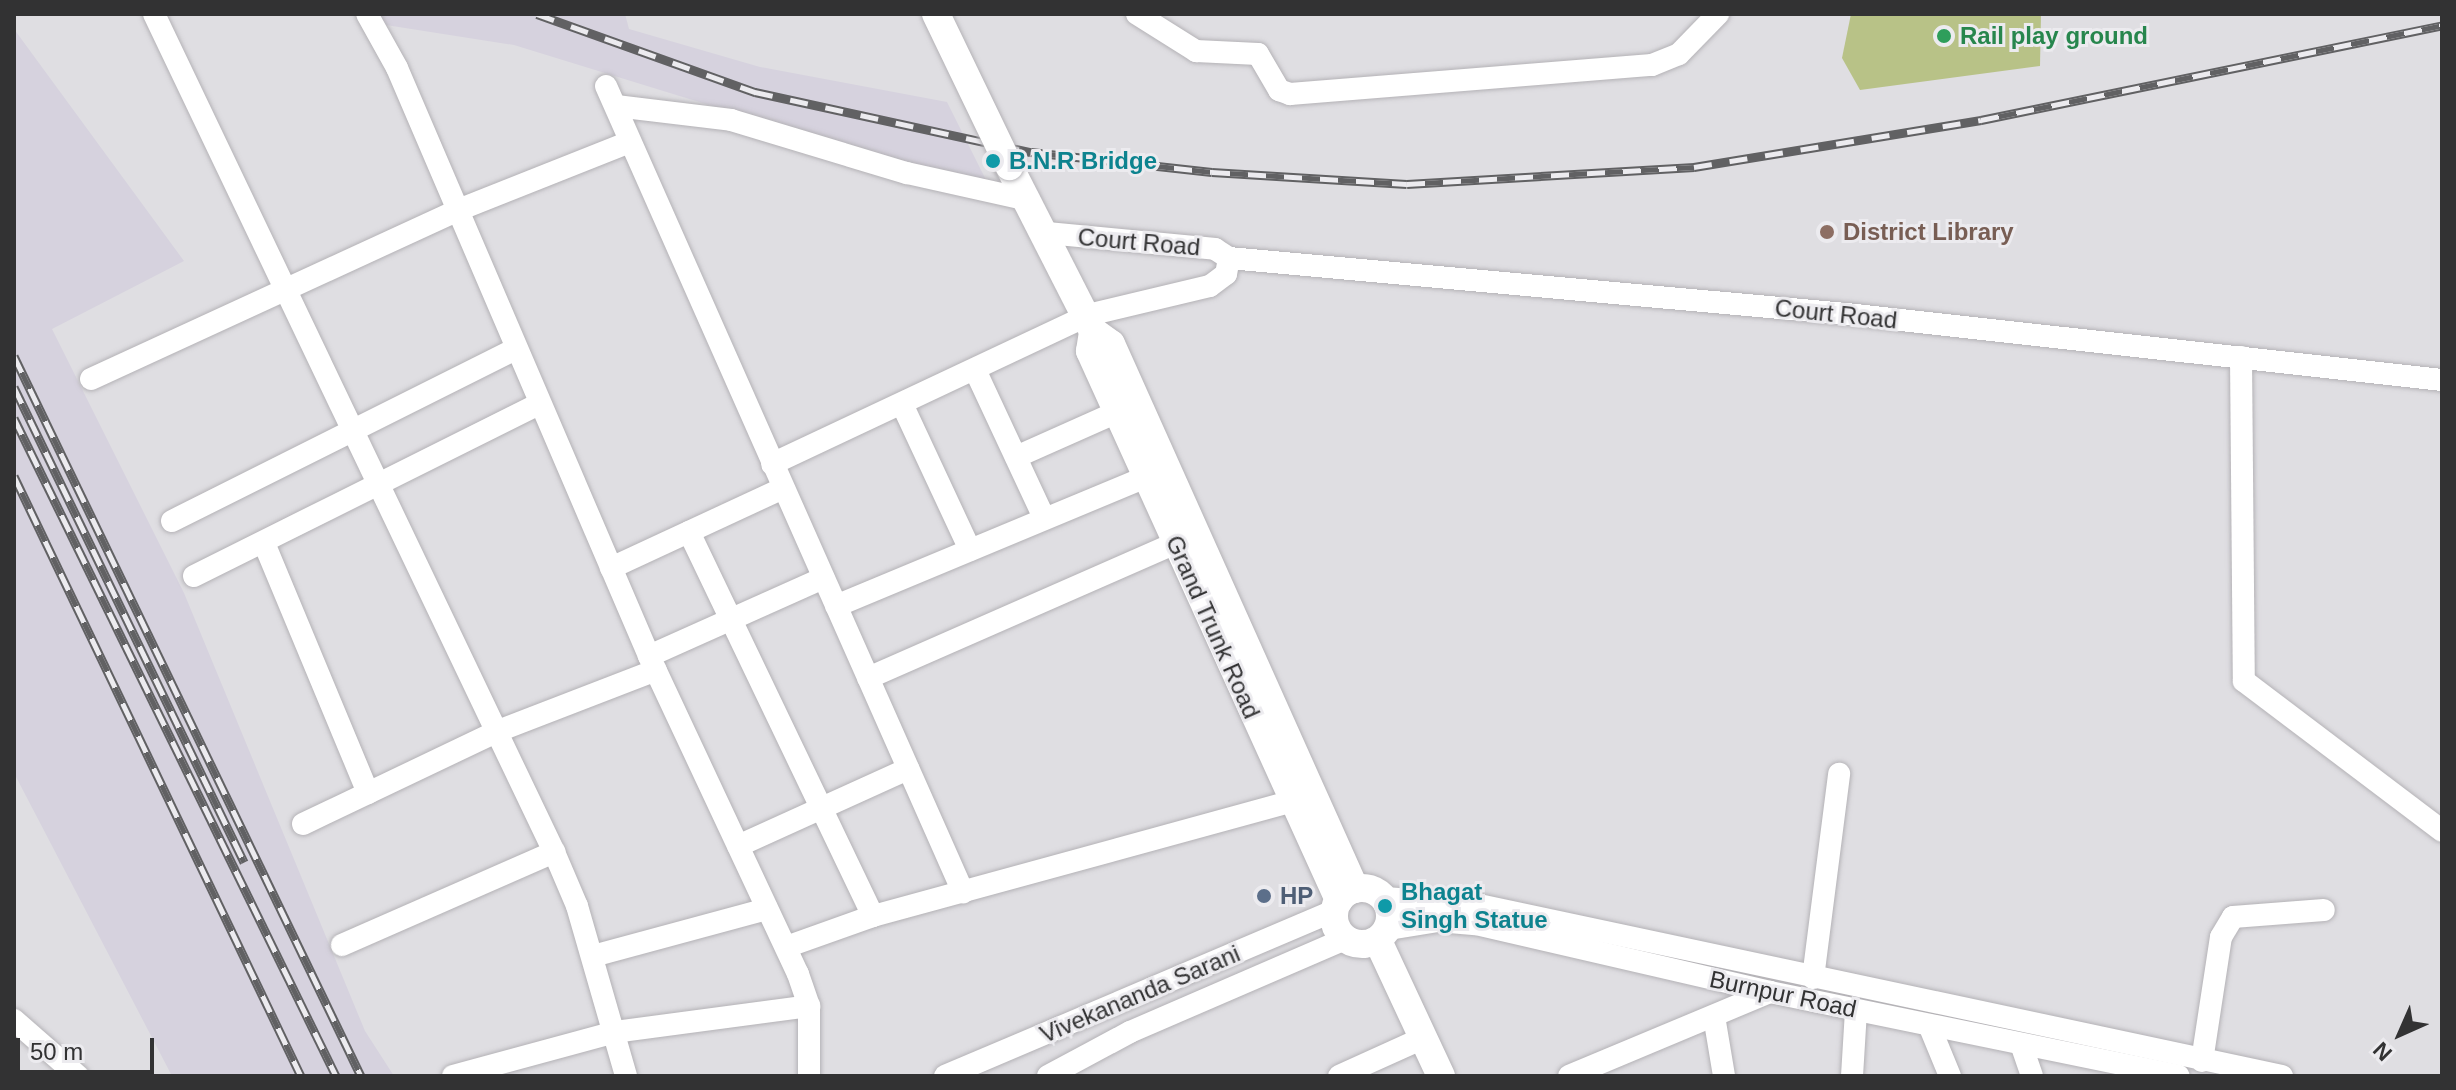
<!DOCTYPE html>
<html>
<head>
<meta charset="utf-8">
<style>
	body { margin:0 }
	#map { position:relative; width:2456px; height:1090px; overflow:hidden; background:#dfdee2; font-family:Helvetica,sans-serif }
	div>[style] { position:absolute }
	.built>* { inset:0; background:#d6d2de }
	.green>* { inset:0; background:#b8c287 }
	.roads { filter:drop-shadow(0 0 2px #b4b2b6) drop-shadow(0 0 2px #b4b2b6) }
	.minor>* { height:22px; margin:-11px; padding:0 11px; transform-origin:11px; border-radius:11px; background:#fff }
	.major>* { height:28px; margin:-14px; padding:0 14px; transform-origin:14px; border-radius:14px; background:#fff }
	.major>.ring { margin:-14px; padding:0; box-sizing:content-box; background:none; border:28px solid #fff; border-radius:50% }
	.rail>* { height:9px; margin-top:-4.5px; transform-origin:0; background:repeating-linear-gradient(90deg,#ecebef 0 18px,#616163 0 36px); box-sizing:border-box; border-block:2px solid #616163 }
	.bridges { filter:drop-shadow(0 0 2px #b4b2b6) drop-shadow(0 0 2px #b4b2b6) }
	.major-bridge>* { height:28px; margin:-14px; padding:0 14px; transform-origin:14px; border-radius:14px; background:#fff }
	.dots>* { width:22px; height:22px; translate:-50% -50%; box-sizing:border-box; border:4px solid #ecebef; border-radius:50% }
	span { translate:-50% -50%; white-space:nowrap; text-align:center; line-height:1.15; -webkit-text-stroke:6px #ecebef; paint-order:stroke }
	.leisure-label { font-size:24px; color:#27864d; font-weight:700 }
	.left { translate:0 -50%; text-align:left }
	.culture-label { font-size:24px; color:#0d838f; font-weight:700 }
	.education-label { font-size:24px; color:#785e54; font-weight:700 }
	.street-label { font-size:24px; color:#323233 }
	.service-label { font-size:24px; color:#4e5e75; font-weight:700 }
	.frame { position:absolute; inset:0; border:16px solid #323233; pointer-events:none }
	.north { position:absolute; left:2360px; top:994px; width:80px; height:80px; -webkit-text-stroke:6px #ecebef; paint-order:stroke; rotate:225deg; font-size:22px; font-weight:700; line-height:32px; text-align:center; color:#323233 }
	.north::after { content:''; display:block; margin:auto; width:28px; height:36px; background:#323233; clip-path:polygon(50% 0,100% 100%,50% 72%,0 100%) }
	.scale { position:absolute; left:16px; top:1038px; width:138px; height:36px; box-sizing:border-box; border:4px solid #323233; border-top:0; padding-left:10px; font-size:24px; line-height:28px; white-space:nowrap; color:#323233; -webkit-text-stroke:6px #ecebef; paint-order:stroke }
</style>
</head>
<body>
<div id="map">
	<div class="built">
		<i style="clip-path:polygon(364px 14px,625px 14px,629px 29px,760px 67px,947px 102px,992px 192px,514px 45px,386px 25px)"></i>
		<i style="clip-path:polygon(14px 29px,184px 261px,52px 329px,184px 593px,365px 1031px,394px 1076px,172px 1076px,14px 773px)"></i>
	</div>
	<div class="green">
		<i style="clip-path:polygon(1851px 14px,2041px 14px,2040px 66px,1860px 90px,1842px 58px)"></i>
	</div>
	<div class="roads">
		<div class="minor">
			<i style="left:154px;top:14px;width:929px;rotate:64.48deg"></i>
			<i style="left:554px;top:852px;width:59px;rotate:66.9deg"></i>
			<i style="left:577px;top:906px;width:177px;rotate:73.9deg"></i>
			<i style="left:367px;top:14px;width:62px;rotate:60.9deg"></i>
			<i style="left:397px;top:68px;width:640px;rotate:66.8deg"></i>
			<i style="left:649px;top:656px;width:351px;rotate:64.9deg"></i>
			<i style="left:798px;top:974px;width:34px;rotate:71deg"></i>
			<i style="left:809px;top:1006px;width:70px;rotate:90deg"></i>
			<i style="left:1137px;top:14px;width:70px;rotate:32.1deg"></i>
			<i style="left:1196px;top:51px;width:62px;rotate:2.8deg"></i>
			<i style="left:1258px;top:54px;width:42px;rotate:59.7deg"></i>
			<i style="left:1279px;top:90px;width:12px;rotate:20deg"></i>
			<i style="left:1290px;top:94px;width:363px;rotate:-4.6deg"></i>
			<i style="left:1652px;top:65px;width:29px;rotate:-22deg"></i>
			<i style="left:1679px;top:54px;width:56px;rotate:-45.7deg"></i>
			<i style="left:606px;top:86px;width:882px;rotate:66.11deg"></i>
			<i style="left:616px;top:106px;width:116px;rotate:6.9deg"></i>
			<i style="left:731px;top:120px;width:184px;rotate:16.8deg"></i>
			<i style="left:907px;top:173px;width:125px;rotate:12.5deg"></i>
			<i style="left:1047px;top:233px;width:169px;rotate:5.4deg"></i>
			<i style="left:1215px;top:249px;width:17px;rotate:33deg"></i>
			<i style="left:1229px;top:258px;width:630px;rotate:5.19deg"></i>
			<i style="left:1856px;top:315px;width:590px;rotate:6.33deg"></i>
			<i style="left:2241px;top:357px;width:324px;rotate:89.5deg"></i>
			<i style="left:2244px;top:681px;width:248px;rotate:37.1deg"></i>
			<i style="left:976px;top:372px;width:161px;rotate:65deg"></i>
			<i style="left:91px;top:379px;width:402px;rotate:-24.7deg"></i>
			<i style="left:456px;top:211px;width:186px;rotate:-21.7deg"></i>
			<i style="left:902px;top:404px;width:161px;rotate:65deg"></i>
			<i style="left:1016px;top:457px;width:111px;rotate:-24deg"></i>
			<i style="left:772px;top:464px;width:349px;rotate:-25.2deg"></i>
			<i style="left:1088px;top:315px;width:125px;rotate:-13.4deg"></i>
			<i style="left:1210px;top:286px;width:20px;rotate:-37deg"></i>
			<i style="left:1226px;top:274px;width:16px;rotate:-79deg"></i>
			<i style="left:172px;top:521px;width:385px;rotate:-26.6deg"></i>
			<i style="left:689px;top:532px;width:426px;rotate:64.4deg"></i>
			<i style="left:264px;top:543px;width:271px;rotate:67.4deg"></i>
			<i style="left:611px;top:568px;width:190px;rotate:-24.9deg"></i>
			<i style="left:194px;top:576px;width:385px;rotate:-26.5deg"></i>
			<i style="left:836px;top:606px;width:336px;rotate:-22.6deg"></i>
			<i style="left:649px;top:656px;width:191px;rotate:-24.1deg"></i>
			<i style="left:868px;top:678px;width:335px;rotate:-23.7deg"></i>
			<i style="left:303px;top:824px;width:216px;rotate:-25.5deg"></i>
			<i style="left:498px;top:731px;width:169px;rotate:-21.1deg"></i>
			<i style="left:738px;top:846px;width:187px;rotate:-24.4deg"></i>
			<i style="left:1385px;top:898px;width:94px;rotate:4.3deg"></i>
			<i style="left:1479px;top:905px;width:821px;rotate:12.02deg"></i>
			<i style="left:1389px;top:929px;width:50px;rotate:-9.3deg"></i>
			<i style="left:1438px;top:921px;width:38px;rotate:5deg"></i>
			<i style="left:1476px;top:924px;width:302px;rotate:13deg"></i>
			<i style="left:1770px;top:992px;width:417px;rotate:11.6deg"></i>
			<i style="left:342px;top:945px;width:232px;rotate:-23.7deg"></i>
			<i style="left:786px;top:947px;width:92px;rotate:-19.6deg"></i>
			<i style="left:873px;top:916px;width:435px;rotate:-15.3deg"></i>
			<i style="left:593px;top:956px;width:180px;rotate:-15.1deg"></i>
			<i style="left:1813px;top:978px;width:206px;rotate:-82.7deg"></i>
			<i style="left:1714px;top:1016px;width:61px;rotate:80.5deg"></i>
			<i style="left:14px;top:1020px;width:85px;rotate:41.2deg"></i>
			<i style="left:1929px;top:1025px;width:55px;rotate:67.6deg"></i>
			<i style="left:2021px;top:1044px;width:34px;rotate:71deg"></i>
			<i style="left:2202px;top:1061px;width:125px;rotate:-81.3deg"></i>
			<i style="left:2221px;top:937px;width:23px;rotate:-59deg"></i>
			<i style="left:2233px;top:917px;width:91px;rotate:-4.4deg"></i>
			<i style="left:453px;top:1076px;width:168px;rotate:-15.2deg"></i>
			<i style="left:615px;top:1032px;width:196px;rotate:-7.6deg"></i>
			<i style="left:945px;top:1076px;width:423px;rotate:-23deg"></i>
			<i style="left:1048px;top:1076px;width:93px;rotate:-28.2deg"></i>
			<i style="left:1130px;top:1032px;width:234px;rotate:-23.4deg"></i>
			<i style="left:1339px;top:1076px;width:92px;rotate:-24.3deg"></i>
			<i style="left:1569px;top:1076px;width:218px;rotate:-22.7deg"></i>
			<i style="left:1852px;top:1076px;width:66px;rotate:-86.5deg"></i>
		</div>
		<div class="major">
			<i style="left:1009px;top:166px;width:185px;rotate:63deg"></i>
			<i class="ring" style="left:1334px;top:888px;width:28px;height:28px"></i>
			<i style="left:1339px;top:900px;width:603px;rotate:-114.4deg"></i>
			<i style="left:1090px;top:351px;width:20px;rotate:-81deg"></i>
			<i style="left:1093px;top:331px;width:22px;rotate:36deg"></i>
			<i style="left:1111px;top:344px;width:597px;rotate:65.88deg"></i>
			<i style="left:1378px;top:941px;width:149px;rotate:65deg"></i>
		</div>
	</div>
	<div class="rail">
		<i style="left:537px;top:14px;width:232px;rotate:19.7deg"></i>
		<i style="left:755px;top:92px;width:282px;rotate:12.3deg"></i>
		<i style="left:1031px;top:152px;width:182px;rotate:6.3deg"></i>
		<i style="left:1212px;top:172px;width:195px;rotate:3.5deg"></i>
		<i style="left:1407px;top:184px;width:288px;rotate:-3.4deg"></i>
		<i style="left:1694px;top:167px;width:291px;rotate:-9.3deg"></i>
		<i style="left:1981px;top:120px;width:471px;rotate:-11.6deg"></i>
		<i style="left:14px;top:356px;width:799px;rotate:64.27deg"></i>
		<i style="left:14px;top:387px;width:528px;rotate:64.16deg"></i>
		<i style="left:14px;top:418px;width:733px;rotate:63.92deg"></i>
		<i style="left:14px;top:476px;width:665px;rotate:64.44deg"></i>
	</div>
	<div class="bridges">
		<div class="major-bridge">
			<i style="left:936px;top:14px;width:169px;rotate:64.3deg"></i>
		</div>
	</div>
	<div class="dots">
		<i style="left:1944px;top:36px;background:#2e9e5b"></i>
		<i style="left:993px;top:161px;background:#0f9aa8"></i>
		<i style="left:1827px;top:232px;background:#8d6e63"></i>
		<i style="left:1264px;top:896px;background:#5c6f8a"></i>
		<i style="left:1385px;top:906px;background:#0f9aa8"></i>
	</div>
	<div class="leisure-label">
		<span class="left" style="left:1960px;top:36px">Rail play ground</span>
	</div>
	<div class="culture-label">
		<span class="left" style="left:1009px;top:161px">B.N.R Bridge</span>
		<span class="left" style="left:1401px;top:906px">Bhagat<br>Singh Statue</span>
	</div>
	<div class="education-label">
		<span class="left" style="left:1843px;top:232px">District Library</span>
	</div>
	<div class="street-label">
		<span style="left:1139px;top:242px;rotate:5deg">Court Road</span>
		<span style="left:1836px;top:314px;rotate:6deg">Court Road</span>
		<span style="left:1213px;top:627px;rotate:66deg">Grand Trunk Road</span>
		<span style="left:1140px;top:994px;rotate:-23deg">Vivekananda Sarani</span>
		<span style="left:1783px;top:994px;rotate:12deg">Burnpur Road</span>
	</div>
	<div class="service-label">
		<span class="left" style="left:1280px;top:896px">HP</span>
	</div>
	<div class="frame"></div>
	<div class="north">N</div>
	<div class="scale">50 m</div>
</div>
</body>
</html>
